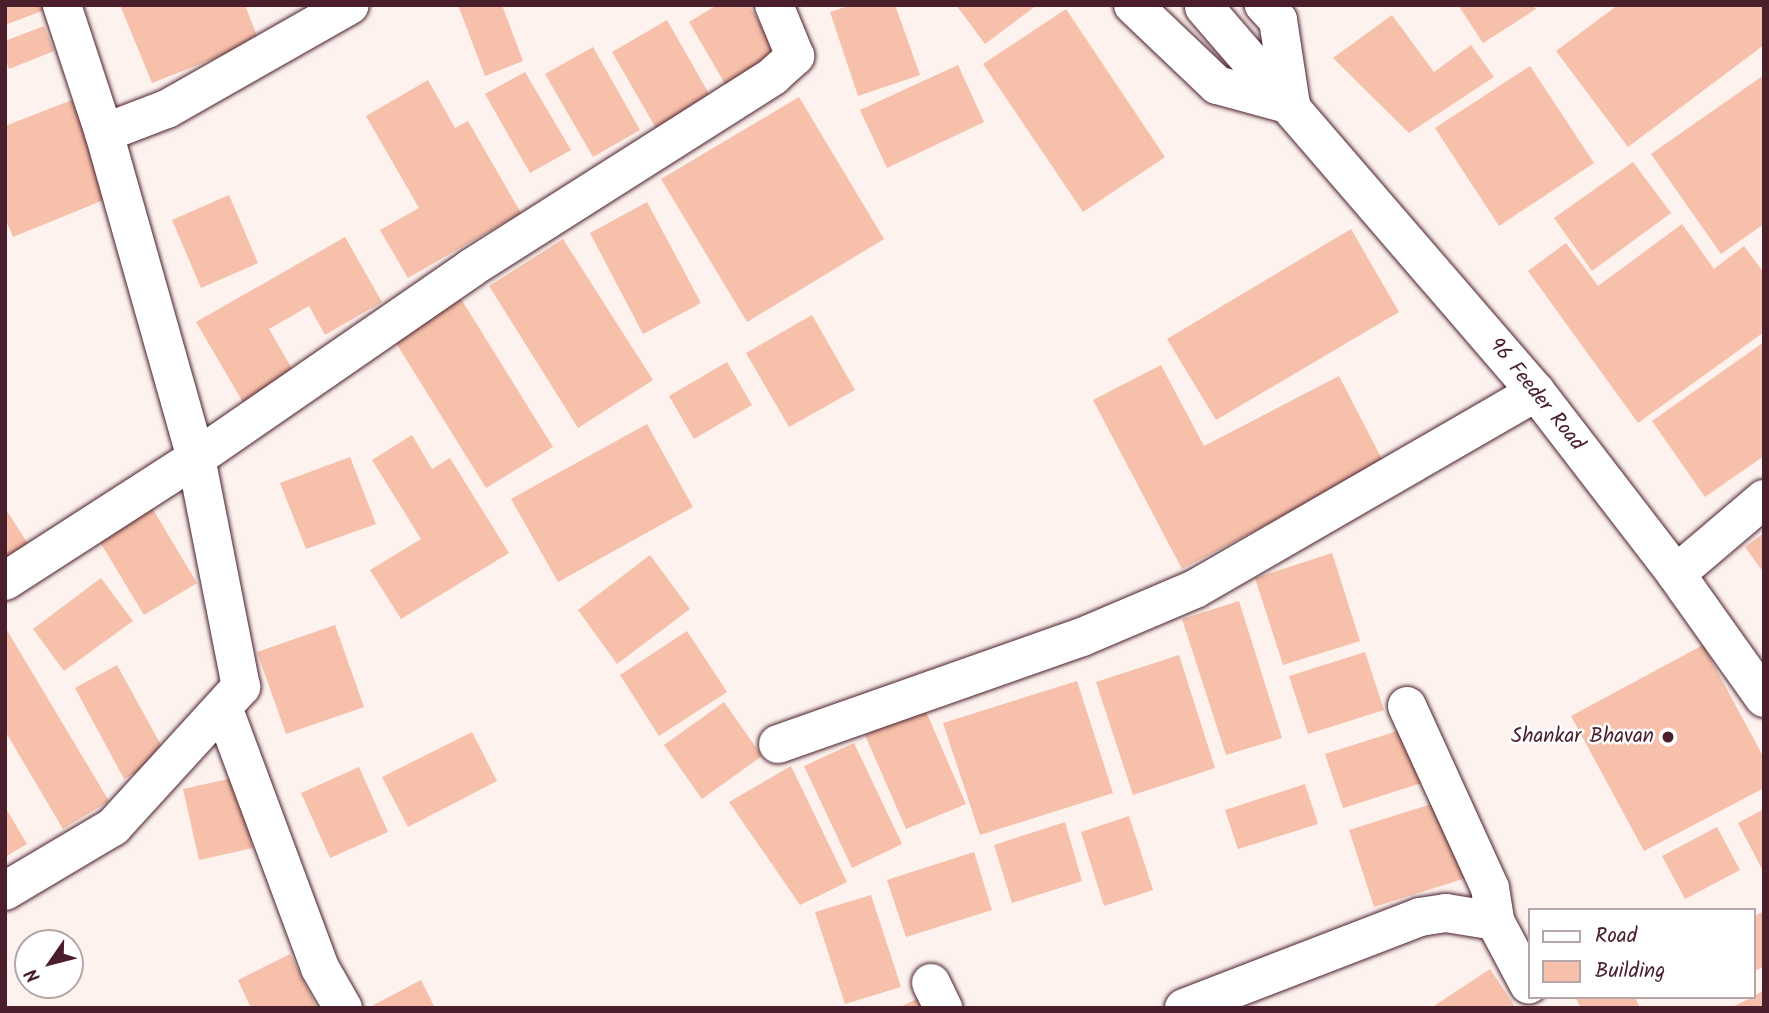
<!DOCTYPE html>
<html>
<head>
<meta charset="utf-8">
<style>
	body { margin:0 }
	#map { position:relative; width:1769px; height:1013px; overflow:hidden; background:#fdf2ee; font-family:Kalam,sans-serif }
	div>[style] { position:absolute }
	.building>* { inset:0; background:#f6c0aa }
	.roads { filter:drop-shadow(0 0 2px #4a1f2b) drop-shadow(0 0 2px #4a1f2b) }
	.street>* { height:38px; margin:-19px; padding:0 19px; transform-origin:19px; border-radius:19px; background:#fff }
	.primary>* { height:38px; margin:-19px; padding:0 19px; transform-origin:19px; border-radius:19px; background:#fff }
	.dots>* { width:19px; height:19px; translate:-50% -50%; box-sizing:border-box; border:4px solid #fff; border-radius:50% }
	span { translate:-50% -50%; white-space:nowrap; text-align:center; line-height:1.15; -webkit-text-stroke:5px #fff; paint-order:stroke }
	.street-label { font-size:21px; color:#4a1f2b }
	.poi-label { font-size:21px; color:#4a1f2b }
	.right { translate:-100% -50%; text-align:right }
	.frame { position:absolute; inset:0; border:7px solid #4a1f2b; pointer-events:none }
	.legend { position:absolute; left:1528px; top:908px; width:228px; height:91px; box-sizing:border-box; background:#fff; border:2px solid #b7a5aa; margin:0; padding:9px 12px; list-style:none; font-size:21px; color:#4a1f2b }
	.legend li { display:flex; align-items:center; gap:14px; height:35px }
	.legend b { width:35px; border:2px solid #b7a5aa }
	.north { position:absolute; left:14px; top:929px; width:70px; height:70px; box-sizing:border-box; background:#fff; border:2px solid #b7a5aa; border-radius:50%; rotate:235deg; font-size:19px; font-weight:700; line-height:28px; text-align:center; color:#4a1f2b }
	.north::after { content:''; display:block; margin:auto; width:24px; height:32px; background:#4a1f2b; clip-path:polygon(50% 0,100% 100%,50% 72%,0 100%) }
</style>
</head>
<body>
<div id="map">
	<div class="building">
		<i style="clip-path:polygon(5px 5px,45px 5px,47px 9px,5px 25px)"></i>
		<i style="clip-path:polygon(120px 5px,245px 5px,259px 41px,152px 83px)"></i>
		<i style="clip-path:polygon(458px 5px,502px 5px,523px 61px,485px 76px)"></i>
		<i style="clip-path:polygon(717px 5px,749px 5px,780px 58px,728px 89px,689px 22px)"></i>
		<i style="clip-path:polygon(851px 5px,895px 5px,920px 75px,858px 96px,830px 12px)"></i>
		<i style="clip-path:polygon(956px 5px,1037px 5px,985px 44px)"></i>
		<i style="clip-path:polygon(1458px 5px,1533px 5px,1536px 9px,1483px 43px)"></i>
		<i style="clip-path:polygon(1618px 5px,1764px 5px,1764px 45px,1628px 147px,1556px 51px)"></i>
		<i style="clip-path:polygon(1066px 9px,1165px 157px,1083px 212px,983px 64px)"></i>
		<i style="clip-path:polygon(1392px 15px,1434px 72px,1471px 45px,1494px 77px,1409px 133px,1333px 58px)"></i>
		<i style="clip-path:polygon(667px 20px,716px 106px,661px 137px,612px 52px)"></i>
		<i style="clip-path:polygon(44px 26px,54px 51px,9px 69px,5px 58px,5px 41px)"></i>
		<i style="clip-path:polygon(593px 47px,640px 130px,593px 157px,545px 74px)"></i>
		<i style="clip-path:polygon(958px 65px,984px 122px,887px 168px,860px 110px)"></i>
		<i style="clip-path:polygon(1530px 66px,1594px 163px,1499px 226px,1435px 128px)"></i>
		<i style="clip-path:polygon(525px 72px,571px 150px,530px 173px,485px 94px)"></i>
		<i style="clip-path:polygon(1764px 75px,1764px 224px,1721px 254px,1651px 154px)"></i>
		<i style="clip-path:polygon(428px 80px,455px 128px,468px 121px,521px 213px,408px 278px,380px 230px,419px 208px,366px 116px)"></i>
		<i style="clip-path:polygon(799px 97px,884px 239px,747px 322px,661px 179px)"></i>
		<i style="clip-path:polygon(72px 100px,111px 197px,13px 237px,5px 218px,5px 126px)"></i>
		<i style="clip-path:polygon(1633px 162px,1671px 213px,1592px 271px,1554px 218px)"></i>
		<i style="clip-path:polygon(229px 195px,258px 263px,201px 288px,172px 220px)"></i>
		<i style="clip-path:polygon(647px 202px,701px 303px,643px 334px,590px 233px)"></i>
		<i style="clip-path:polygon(1682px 224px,1714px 269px,1744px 246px,1764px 273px,1764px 332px,1638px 423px,1528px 271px,1566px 243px,1598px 286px)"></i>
		<i style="clip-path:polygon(1351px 229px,1399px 312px,1216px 420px,1167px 339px)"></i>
		<i style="clip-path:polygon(345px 237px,382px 302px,325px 335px,309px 306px,269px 329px,295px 374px,244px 404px,196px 322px)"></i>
		<i style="clip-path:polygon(563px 239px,653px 380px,578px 428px,489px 286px)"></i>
		<i style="clip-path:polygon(458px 294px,553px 447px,486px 488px,391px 335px)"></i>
		<i style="clip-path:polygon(812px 315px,855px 390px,789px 427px,746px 353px)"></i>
		<i style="clip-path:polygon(1764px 342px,1764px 456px,1705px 497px,1652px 421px)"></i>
		<i style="clip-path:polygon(727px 362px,752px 405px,694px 439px,669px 396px)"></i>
		<i style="clip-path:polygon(1161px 365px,1204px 446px,1339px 376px,1384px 463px,1182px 569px,1093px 400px)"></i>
		<i style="clip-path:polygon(647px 424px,693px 507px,558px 582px,511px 499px)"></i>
		<i style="clip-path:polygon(412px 435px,432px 469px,450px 458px,509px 553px,401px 619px,370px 570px,421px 539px,372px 460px)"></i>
		<i style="clip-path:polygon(350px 457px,376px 524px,306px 549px,280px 483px)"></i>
		<i style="clip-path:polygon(148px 501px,197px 583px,144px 615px,94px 532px)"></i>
		<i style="clip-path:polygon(5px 508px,32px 550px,5px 567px)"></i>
		<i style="clip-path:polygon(1764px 533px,1764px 573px,1745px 547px)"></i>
		<i style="clip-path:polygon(1332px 553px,1360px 641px,1283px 665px,1255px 578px)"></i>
		<i style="clip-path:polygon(650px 555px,690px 609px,617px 664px,578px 610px)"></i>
		<i style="clip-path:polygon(101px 578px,133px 621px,64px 671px,33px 629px)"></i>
		<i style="clip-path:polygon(1239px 601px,1282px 738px,1226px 755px,1182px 619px)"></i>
		<i style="clip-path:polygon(335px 625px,364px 707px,286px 734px,257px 652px)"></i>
		<i style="clip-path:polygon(5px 627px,109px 801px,63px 829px,5px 731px)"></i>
		<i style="clip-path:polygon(687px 631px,727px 692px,659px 736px,620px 675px)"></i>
		<i style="clip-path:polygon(1703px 645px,1764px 758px,1764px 788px,1644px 851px,1571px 716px)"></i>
		<i style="clip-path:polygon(1365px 652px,1384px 710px,1308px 734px,1289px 676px)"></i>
		<i style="clip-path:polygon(1179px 655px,1215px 768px,1133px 795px,1096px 682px)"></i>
		<i style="clip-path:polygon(117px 665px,167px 756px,124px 779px,75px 688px)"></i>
		<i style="clip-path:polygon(1077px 681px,1113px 793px,980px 835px,943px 723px)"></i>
		<i style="clip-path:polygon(724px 702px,762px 756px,702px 799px,664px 745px)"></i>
		<i style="clip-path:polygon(925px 709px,966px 804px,906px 829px,865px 735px)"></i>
		<i style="clip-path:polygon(1410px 727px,1428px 781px,1343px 808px,1325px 754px)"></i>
		<i style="clip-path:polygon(472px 732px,497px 781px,408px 827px,382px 777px)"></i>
		<i style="clip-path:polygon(854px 743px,902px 844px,852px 868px,804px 766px)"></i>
		<i style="clip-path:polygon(791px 766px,847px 882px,800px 905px,729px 802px)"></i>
		<i style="clip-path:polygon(359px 767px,388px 832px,330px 858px,301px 793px)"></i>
		<i style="clip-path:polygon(237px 777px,253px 848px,199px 860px,183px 789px)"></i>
		<i style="clip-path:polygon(1305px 784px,1318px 824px,1238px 849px,1225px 810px)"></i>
		<i style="clip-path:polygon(1441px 801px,1466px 878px,1374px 907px,1349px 830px)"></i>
		<i style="clip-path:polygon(5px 807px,27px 844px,5px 857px)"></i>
		<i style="clip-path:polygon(1764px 809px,1764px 873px,1738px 823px)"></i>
		<i style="clip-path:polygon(1129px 816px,1153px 890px,1104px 906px,1081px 832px)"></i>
		<i style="clip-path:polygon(1065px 822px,1082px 881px,1012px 903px,994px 845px)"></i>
		<i style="clip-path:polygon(1717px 827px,1740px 870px,1685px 899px,1662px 856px)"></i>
		<i style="clip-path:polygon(974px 852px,992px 910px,906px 937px,887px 880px)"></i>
		<i style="clip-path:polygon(871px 895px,901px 987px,845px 1004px,815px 912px)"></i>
		<i style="clip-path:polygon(1764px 911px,1764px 966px,1757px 970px,1753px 964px,1753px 917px)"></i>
		<i style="clip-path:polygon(290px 954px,317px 1008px,251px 1008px,238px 980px)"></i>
		<i style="clip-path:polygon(1490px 969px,1516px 1008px,1431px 1008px)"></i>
		<i style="clip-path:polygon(421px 980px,435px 1008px,368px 1008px)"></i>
		<i style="clip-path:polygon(1764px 990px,1764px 1008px,1730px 1008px,1753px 997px)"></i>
		<i style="clip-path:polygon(923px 996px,928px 1008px,898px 1008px)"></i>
		<i style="clip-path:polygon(1575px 997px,1635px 997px,1640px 1008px,1581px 1008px)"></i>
	</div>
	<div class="roads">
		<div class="street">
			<i style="left:1133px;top:5px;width:116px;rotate:43.6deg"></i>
			<i style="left:1217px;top:85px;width:77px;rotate:15.1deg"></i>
			<i style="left:1291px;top:105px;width:86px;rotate:-98.7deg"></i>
			<i style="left:1278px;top:20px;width:21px;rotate:-133deg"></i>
			<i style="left:104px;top:133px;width:67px;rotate:-20.9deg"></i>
			<i style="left:167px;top:109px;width:210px;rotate:-29.6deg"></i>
			<i style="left:1676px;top:574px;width:116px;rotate:-40.4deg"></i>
			<i style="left:5px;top:581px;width:227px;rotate:-32.8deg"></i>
			<i style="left:196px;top:458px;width:334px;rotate:-34.6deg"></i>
			<i style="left:471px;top:268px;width:358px;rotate:-32.4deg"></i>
			<i style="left:773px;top:76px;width:30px;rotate:-42deg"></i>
			<i style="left:795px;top:56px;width:55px;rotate:-112.4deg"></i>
			<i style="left:1407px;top:706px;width:200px;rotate:65.5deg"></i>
			<i style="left:1490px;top:888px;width:33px;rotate:81deg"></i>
			<i style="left:1495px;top:921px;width:72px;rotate:62deg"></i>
			<i style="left:223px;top:707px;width:278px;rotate:69.6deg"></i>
			<i style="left:320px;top:968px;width:46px;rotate:60.1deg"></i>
			<i style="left:778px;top:744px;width:322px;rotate:-19.4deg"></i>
			<i style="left:1082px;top:637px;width:123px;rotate:-23deg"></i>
			<i style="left:1195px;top:589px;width:394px;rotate:-30deg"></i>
			<i style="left:5px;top:891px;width:126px;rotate:-30.7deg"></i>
			<i style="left:113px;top:827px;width:190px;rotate:-47.6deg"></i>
			<i style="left:241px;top:687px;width:233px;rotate:-101.1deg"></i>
			<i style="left:196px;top:458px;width:338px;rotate:-105.8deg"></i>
			<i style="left:104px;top:133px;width:135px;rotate:-108.2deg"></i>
			<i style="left:931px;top:983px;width:28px;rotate:64deg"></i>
			<i style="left:1184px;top:1008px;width:253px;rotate:-21.1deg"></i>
			<i style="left:1420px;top:917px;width:26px;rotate:-9deg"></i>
			<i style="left:1446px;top:913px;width:50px;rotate:9.3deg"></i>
		</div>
		<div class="primary">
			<i style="left:1204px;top:7px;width:508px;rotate:49.23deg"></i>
			<i style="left:1536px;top:392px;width:230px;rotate:52.4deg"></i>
			<i style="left:1676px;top:574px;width:152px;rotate:54.6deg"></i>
		</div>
	</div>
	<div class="dots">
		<i style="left:1668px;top:737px;background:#4a1f2b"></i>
	</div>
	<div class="street-label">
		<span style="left:1536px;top:395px;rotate:51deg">96 Feeder Road</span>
	</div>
	<div class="poi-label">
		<span class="right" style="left:1654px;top:737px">Shankar Bhavan</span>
	</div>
	<div class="frame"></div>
	<ul class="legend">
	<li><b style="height:9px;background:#fff"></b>Road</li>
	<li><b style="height:19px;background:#f6c0aa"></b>Building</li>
	</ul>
	<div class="north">N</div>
</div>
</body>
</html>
